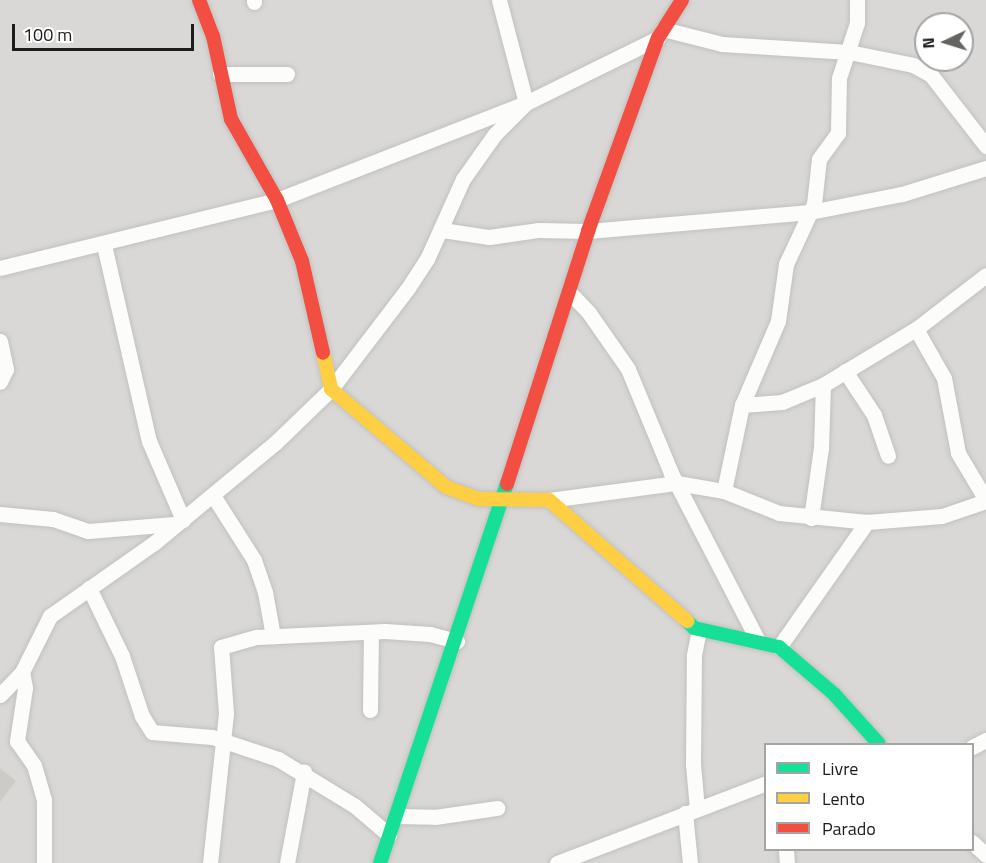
<!DOCTYPE html>
<html>
<head>
<meta charset="utf-8">
<style>
	body { margin:0 }
	#map { position:relative; width:986px; height:863px; overflow:hidden; background:#eae9e5; font-family:"Titillium Web",sans-serif }
	div>[style] { position:absolute }
	.residential>* { inset:0; background:#d9d8d6 }
	.building>* { inset:0; background:#cdcbc8 }
	.roads { filter:drop-shadow(0 0 2px #c1c1bf) drop-shadow(0 0 2px #c1c1bf) }
	.street>* { height:15px; margin:-7.5px; padding:0 7.5px; transform-origin:7.5px; border-radius:7.5px; background:#fcfcfb }
	.fast>* { height:14px; margin:-7px; padding:0 7px; transform-origin:7px; border-radius:7px; background:#16e098 }
	.slow>* { height:14px; margin:-7px; padding:0 7px; transform-origin:7px; border-radius:7px; background:#ffcf43 }
	.jam>* { height:14px; margin:-7px; padding:0 7px; transform-origin:7px; border-radius:7px; background:#f24e42 }
	span { translate:-50% -50%; white-space:nowrap; text-align:center; line-height:1.15; -webkit-text-stroke:4.5px #fff; paint-order:stroke }
	.legend { position:absolute; left:764px; top:743px; width:210px; height:108px; box-sizing:border-box; background:#fff; border:2px solid #a4a4a4; margin:0; padding:8px 10px; list-style:none; font-size:18px; color:#1c1c1c }
	.legend li { display:flex; align-items:center; gap:12px; height:30px }
	.legend b { width:30px; border:2px solid #a4a4a4 }
	.north { position:absolute; left:914px; top:12px; width:60px; height:60px; box-sizing:border-box; background:#fff; border:2px solid #a4a4a4; border-radius:50%; rotate:266deg; font-size:16px; font-weight:700; line-height:24px; text-align:center; color:#1c1c1c }
	.north::after { content:''; display:block; margin:auto; width:21px; height:27px; background:#646462; clip-path:polygon(50% 0,100% 100%,50% 72%,0 100%) }
	.scale { position:absolute; left:12px; top:24px; width:182px; height:27px; box-sizing:border-box; border:3px solid #1c1c1c; border-top:0; padding-left:8px; font-size:18px; line-height:21px; white-space:nowrap; color:#1c1c1c; -webkit-text-stroke:4px #fff; paint-order:stroke }
</style>
</head>
<body>
<div id="map">
	<div class="residential">
		<i style="clip-path:polygon(evenodd,0 0,986px 0,986px 863px,0 863px,0 0,926px 24px,962px 24px,962px 60px,926px 60px,926px 24px,0 0,766px 744px,972px 744px,972px 850px,766px 850px,766px 744px)"></i>
	</div>
	<div class="building">
		<i style="clip-path:polygon(0 768px,16px 781px,0 802px)"></i>
	</div>
	<div class="roads">
		<div class="street">
			<i style="left:254px;top:0;width:2px;rotate:90deg"></i>
			<i style="left:663px;top:29px;width:61px;rotate:14.3deg"></i>
			<i style="left:722px;top:44px;width:127px;rotate:3.6deg"></i>
			<i style="left:849px;top:52px;width:65px;rotate:11.5deg"></i>
			<i style="left:913px;top:65px;width:21px;rotate:29deg"></i>
			<i style="left:931px;top:75px;width:90px;rotate:52.2deg"></i>
			<i style="left:220px;top:74px;width:67px"></i>
			<i style="left:442px;top:230px;width:48px;rotate:8.5deg"></i>
			<i style="left:489px;top:237px;width:49px;rotate:-8.1deg"></i>
			<i style="left:538px;top:230px;width:50px;rotate:1.1deg"></i>
			<i style="left:588px;top:231px;width:223px;rotate:-4.9deg"></i>
			<i style="left:810px;top:212px;width:94px;rotate:-11.1deg"></i>
			<i style="left:902px;top:194px;width:88px;rotate:-17.2deg"></i>
			<i style="left:104px;top:245px;width:201px;rotate:77.1deg"></i>
			<i style="left:149px;top:441px;width:86px;rotate:66.7deg"></i>
			<i style="left:0;top:268px;width:285px;rotate:-13.8deg"></i>
			<i style="left:277px;top:200px;width:267px;rotate:-21.3deg"></i>
			<i style="left:526px;top:103px;width:147px;rotate:-26.2deg"></i>
			<i style="left:570px;top:293px;width:28px;rotate:46deg"></i>
			<i style="left:589px;top:313px;width:68px;rotate:55.1deg"></i>
			<i style="left:628px;top:369px;width:113px;rotate:67.5deg"></i>
			<i style="left:671px;top:473px;width:189px;rotate:62.6deg"></i>
			<i style="left:916px;top:329px;width:56px;rotate:60.3deg"></i>
			<i style="left:944px;top:378px;width:76px;rotate:79.4deg"></i>
			<i style="left:958px;top:453px;width:55px;rotate:59.2deg"></i>
			<i style="left:0;top:341px;width:29px;rotate:78deg"></i>
			<i style="left:6px;top:369px;width:14px;rotate:115deg"></i>
			<i style="left:845px;top:371px;width:53px;rotate:56.6deg"></i>
			<i style="left:874px;top:415px;width:43px;rotate:71.1deg"></i>
			<i style="left:742px;top:405px;width:40px;rotate:-4.3deg"></i>
			<i style="left:782px;top:402px;width:44px;rotate:-22.5deg"></i>
			<i style="left:823px;top:385px;width:109px;rotate:-31.1deg"></i>
			<i style="left:916px;top:329px;width:88px;rotate:-37.6deg"></i>
			<i style="left:724px;top:491px;width:88px;rotate:-78.2deg"></i>
			<i style="left:742px;top:405px;width:91px;rotate:-66.8deg"></i>
			<i style="left:778px;top:321px;width:58px;rotate:-82deg"></i>
			<i style="left:786px;top:264px;width:66px;rotate:-65deg"></i>
			<i style="left:814px;top:204px;width:45px;rotate:-83.7deg"></i>
			<i style="left:819px;top:159px;width:32px;rotate:-54deg"></i>
			<i style="left:838px;top:133px;width:55px;rotate:-89deg"></i>
			<i style="left:839px;top:78px;width:58px;rotate:-71.9deg"></i>
			<i style="left:857px;top:23px;width:23px;rotate:-90deg"></i>
			<i style="left:214px;top:497px;width:75px;rotate:57.6deg"></i>
			<i style="left:254px;top:560px;width:34px;rotate:71deg"></i>
			<i style="left:265px;top:592px;width:45px;rotate:79.7deg"></i>
			<i style="left:549px;top:500px;width:129px;rotate:-7.6deg"></i>
			<i style="left:677px;top:483px;width:48px;rotate:9.7deg"></i>
			<i style="left:724px;top:491px;width:59px;rotate:21.8deg"></i>
			<i style="left:779px;top:513px;width:88px;rotate:5.8deg"></i>
			<i style="left:867px;top:522px;width:75px;rotate:-4.6deg"></i>
			<i style="left:942px;top:516px;width:46px;rotate:-18.8deg"></i>
			<i style="left:0;top:514px;width:53px;rotate:5.4deg"></i>
			<i style="left:53px;top:519px;width:37px;rotate:19deg"></i>
			<i style="left:88px;top:531px;width:86px;rotate:-4.7deg"></i>
			<i style="left:811px;top:518px;width:71px;rotate:-81.9deg"></i>
			<i style="left:821px;top:448px;width:63px;rotate:-88.2deg"></i>
			<i style="left:89px;top:588px;width:76px;rotate:64.1deg"></i>
			<i style="left:122px;top:656px;width:63px;rotate:71.6deg"></i>
			<i style="left:142px;top:716px;width:19px;rotate:58deg"></i>
			<i style="left:152px;top:732px;width:60px;rotate:4.8deg"></i>
			<i style="left:212px;top:737px;width:70px;rotate:18.4deg"></i>
			<i style="left:278px;top:759px;width:90px;rotate:31.4deg"></i>
			<i style="left:355px;top:806px;width:45px;rotate:40.5deg"></i>
			<i style="left:779px;top:647px;width:153px;rotate:-54.9deg"></i>
			<i style="left:22px;top:672px;width:16px;rotate:79deg"></i>
			<i style="left:25px;top:688px;width:54px;rotate:98.6deg"></i>
			<i style="left:17px;top:741px;width:29px;rotate:55deg"></i>
			<i style="left:34px;top:765px;width:36px;rotate:74deg"></i>
			<i style="left:44px;top:800px;width:63px;rotate:90deg"></i>
			<i style="left:0;top:695px;width:32px;rotate:-46deg"></i>
			<i style="left:22px;top:672px;width:63px;rotate:-63.4deg"></i>
			<i style="left:50px;top:616px;width:127px;rotate:-35.1deg"></i>
			<i style="left:154px;top:543px;width:157px;rotate:-39.6deg"></i>
			<i style="left:275px;top:443px;width:78px;rotate:-44deg"></i>
			<i style="left:331px;top:389px;width:127px;rotate:-52.7deg"></i>
			<i style="left:408px;top:288px;width:35px;rotate:-57deg"></i>
			<i style="left:427px;top:259px;width:88px;rotate:-65.8deg"></i>
			<i style="left:463px;top:179px;width:55px;rotate:-54.6deg"></i>
			<i style="left:495px;top:134px;width:44px;rotate:-45deg"></i>
			<i style="left:526px;top:103px;width:106px;rotate:-104.7deg"></i>
			<i style="left:370px;top:710px;width:78px;rotate:-89.3deg"></i>
			<i style="left:972px;top:747px;width:16px;rotate:-27deg"></i>
			<i style="left:697px;top:809px;width:45px;rotate:-95.1deg"></i>
			<i style="left:693px;top:764px;width:109px;rotate:-89.5deg"></i>
			<i style="left:694px;top:655px;width:25px;rotate:-79deg"></i>
			<i style="left:685px;top:813px;width:50px;rotate:84.3deg"></i>
			<i style="left:396px;top:816px;width:39px;rotate:1deg"></i>
			<i style="left:435px;top:817px;width:63px;rotate:-8.3deg"></i>
			<i style="left:972px;top:842px;width:19px;rotate:43deg"></i>
			<i style="left:786px;top:850px;width:13px;rotate:86deg"></i>
			<i style="left:210px;top:863px;width:151px;rotate:-83.9deg"></i>
			<i style="left:226px;top:713px;width:66px;rotate:-94.3deg"></i>
			<i style="left:221px;top:647px;width:37px;rotate:-16deg"></i>
			<i style="left:257px;top:637px;width:128px;rotate:-2.7deg"></i>
			<i style="left:385px;top:631px;width:45px;rotate:3.8deg"></i>
			<i style="left:430px;top:634px;width:28px;rotate:15deg"></i>
			<i style="left:287px;top:863px;width:93px;rotate:-79.4deg"></i>
			<i style="left:557px;top:863px;width:224px;rotate:-20.9deg"></i>
		</div>
		<div class="fast">
			<i style="left:687px;top:621px;width:10px;rotate:45deg"></i>
			<i style="left:694px;top:628px;width:87px;rotate:12.6deg"></i>
			<i style="left:779px;top:647px;width:72px;rotate:40.5deg"></i>
			<i style="left:834px;top:694px;width:67px;rotate:48deg"></i>
			<i style="left:380px;top:863px;width:400px;rotate:-71.5deg"></i>
		</div>
		<div class="slow">
			<i style="left:323px;top:353px;width:37px;rotate:77deg"></i>
			<i style="left:331px;top:389px;width:151px;rotate:40.4deg"></i>
			<i style="left:446px;top:487px;width:35px;rotate:20deg"></i>
			<i style="left:479px;top:499px;width:70px;rotate:0.8deg"></i>
			<i style="left:549px;top:500px;width:184px;rotate:41.2deg"></i>
		</div>
		<div class="jam">
			<i style="left:199px;top:0;width:39px;rotate:69deg"></i>
			<i style="left:213px;top:36px;width:85px;rotate:77.8deg"></i>
			<i style="left:231px;top:119px;width:93px;rotate:60.4deg"></i>
			<i style="left:277px;top:200px;width:66px;rotate:67.7deg"></i>
			<i style="left:302px;top:261px;width:94px;rotate:77.1deg"></i>
			<i style="left:507px;top:484px;width:266px;rotate:-72.2deg"></i>
			<i style="left:588px;top:231px;width:205px;rotate:-70.1deg"></i>
			<i style="left:658px;top:38px;width:45px;rotate:-57.7deg"></i>
		</div>
	</div>
	<ul class="legend">
	<li><b style="height:8px;background:#16e098"></b>Livre</li>
	<li><b style="height:8px;background:#ffcf43"></b>Lento</li>
	<li><b style="height:8px;background:#f24e42"></b>Parado</li>
	</ul>
	<div class="north">N</div>
	<div class="scale">100 m</div>
</div>
</body>
</html>
